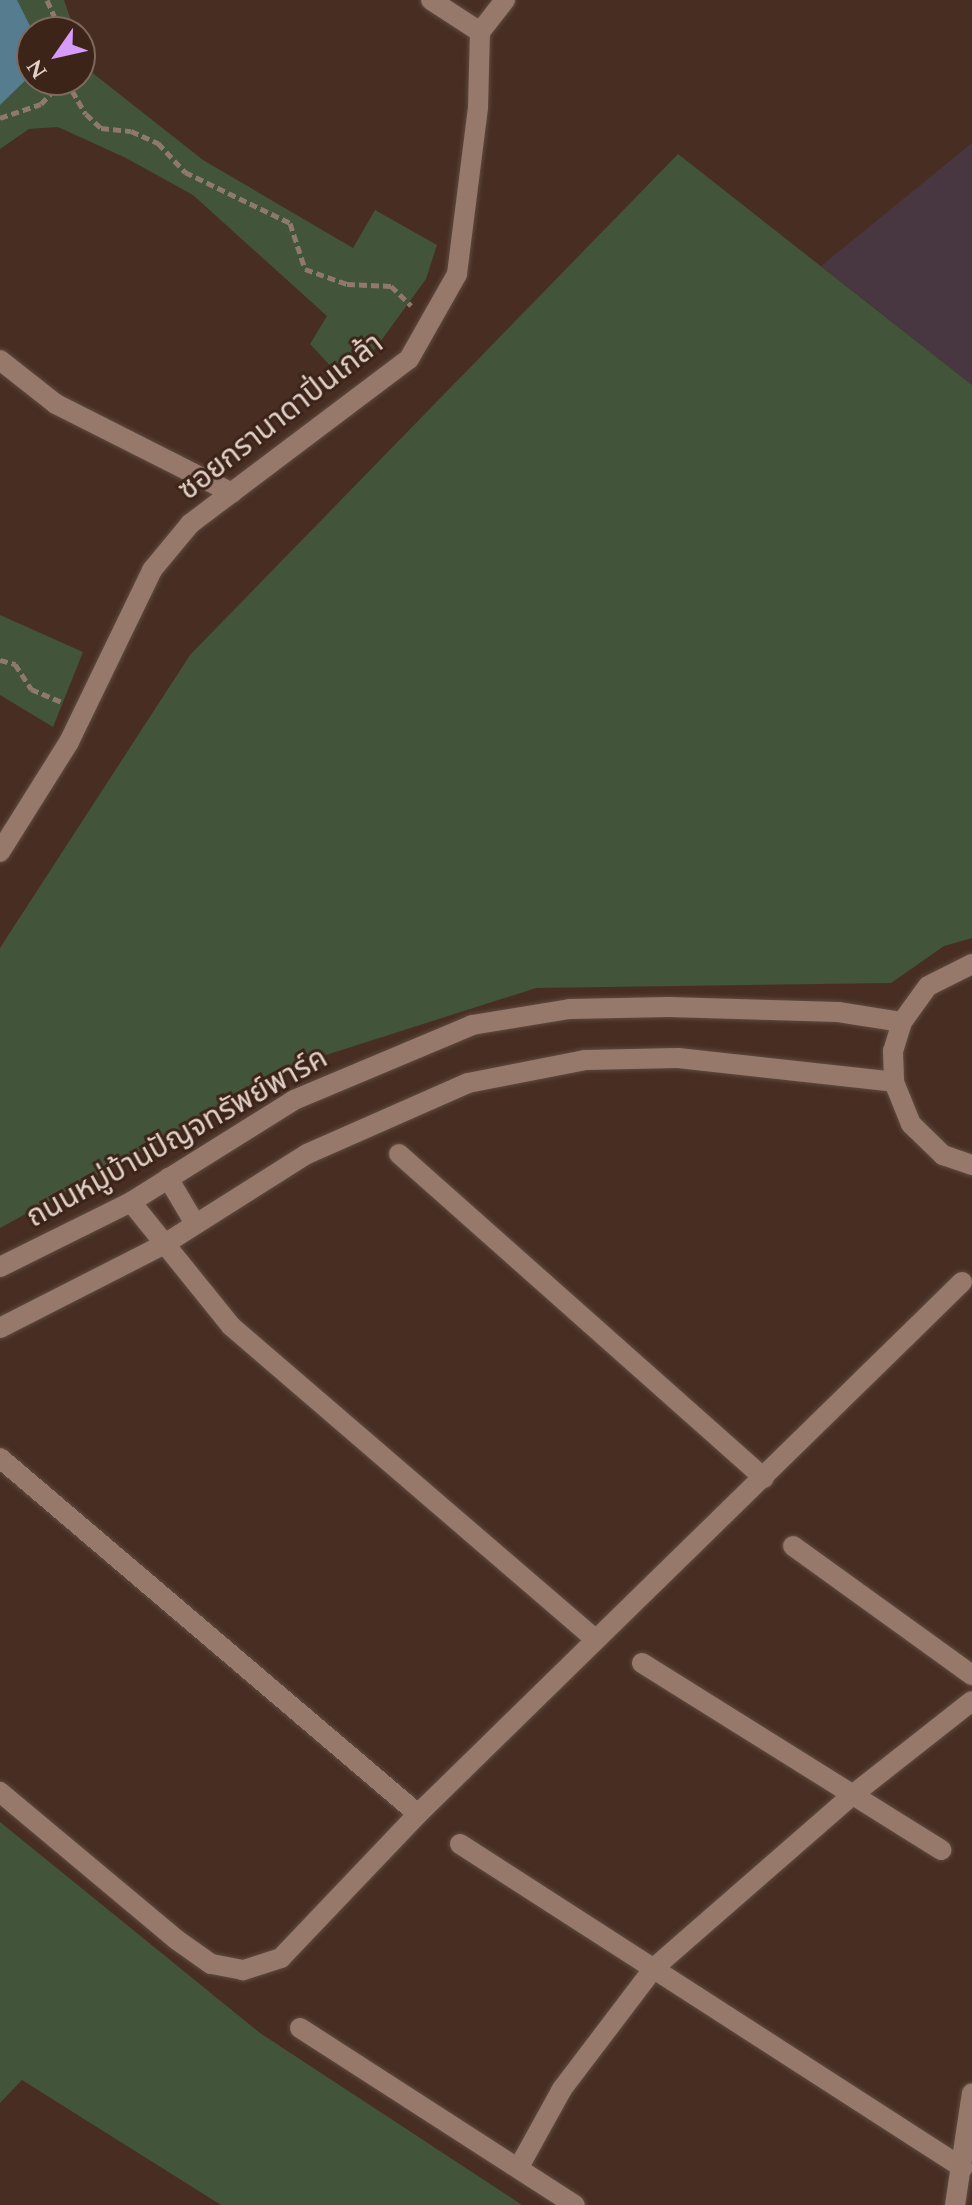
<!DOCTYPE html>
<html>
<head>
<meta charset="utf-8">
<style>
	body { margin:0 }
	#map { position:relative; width:972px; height:2205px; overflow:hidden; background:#482e22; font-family:Spectral,"Noto Sans Thai",serif }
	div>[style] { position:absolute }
	.industrial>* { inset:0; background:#483741 }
	.green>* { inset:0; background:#425439 }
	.water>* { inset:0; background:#557d8f }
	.path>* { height:5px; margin-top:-2.5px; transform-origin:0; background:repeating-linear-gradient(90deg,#8f796f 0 8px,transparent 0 12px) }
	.roads { filter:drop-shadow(0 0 2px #5f4a40) drop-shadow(0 0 2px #5f4a40) }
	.minor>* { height:20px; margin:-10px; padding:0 10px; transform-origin:10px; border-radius:10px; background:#97796c }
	span { translate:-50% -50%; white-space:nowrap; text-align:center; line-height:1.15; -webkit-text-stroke:6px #3d2419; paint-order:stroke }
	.street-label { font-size:30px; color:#e1d1c9 }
	.north { position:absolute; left:16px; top:16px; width:80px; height:80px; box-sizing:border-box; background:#3d2419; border:2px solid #7f695f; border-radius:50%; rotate:236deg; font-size:22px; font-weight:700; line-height:32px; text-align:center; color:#e1d1c9 }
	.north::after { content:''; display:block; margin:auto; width:28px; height:36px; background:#d79bf9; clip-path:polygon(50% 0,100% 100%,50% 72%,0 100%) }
</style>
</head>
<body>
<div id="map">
	<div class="industrial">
		<i style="clip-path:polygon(972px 143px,972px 385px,821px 266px)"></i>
	</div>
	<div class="green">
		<i style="clip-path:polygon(0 0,64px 0,75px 32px,32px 32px,32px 80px,80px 80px,80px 49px,85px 67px,203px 160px,353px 248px,375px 210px,437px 245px,426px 279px,375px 349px,338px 374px,310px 344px,327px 316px,193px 195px,126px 158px,58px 127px,29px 129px,0 149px)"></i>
		<i style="clip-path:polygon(678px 154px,972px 385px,972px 938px,944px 946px,891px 983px,536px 988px,304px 1062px,0 1228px,0 948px,190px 655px)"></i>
		<i style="clip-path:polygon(0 615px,83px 652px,53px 727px,0 695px)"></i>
		<i style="clip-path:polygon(0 1822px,260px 2033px,522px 2205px,221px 2205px,22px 2080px,0 2103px)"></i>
	</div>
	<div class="water">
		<i style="clip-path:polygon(0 0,17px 0,33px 32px,32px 74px,0 105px)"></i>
	</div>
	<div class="path">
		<i style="left:47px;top:0;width:35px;rotate:66deg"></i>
		<i style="left:66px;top:80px;width:39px;rotate:60deg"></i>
		<i style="left:86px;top:114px;width:21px;rotate:43deg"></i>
		<i style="left:101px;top:128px;width:30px;rotate:6deg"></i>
		<i style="left:131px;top:131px;width:30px;rotate:24deg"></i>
		<i style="left:158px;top:143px;width:40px;rotate:47deg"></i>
		<i style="left:185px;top:172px;width:117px;rotate:25.9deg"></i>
		<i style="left:290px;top:223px;width:48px;rotate:71.9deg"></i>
		<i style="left:305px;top:269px;width:45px;rotate:19.7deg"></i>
		<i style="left:347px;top:284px;width:44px;rotate:2.6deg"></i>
		<i style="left:391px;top:286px;width:28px;rotate:44deg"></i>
		<i style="left:0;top:118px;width:43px;rotate:-18.9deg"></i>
		<i style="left:41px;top:104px;width:33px;rotate:-47deg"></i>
		<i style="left:0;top:660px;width:16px;rotate:15deg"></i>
		<i style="left:15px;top:664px;width:30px;rotate:57deg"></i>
		<i style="left:31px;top:689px;width:33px;rotate:23deg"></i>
	</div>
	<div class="roads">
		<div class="minor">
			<i style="left:431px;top:0;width:59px;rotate:33.1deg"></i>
			<i style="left:0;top:360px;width:71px;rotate:38.2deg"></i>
			<i style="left:56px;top:404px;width:197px;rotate:26.8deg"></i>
			<i style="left:0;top:852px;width:130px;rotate:-57.9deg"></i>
			<i style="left:69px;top:742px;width:191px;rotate:-64.2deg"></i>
			<i style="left:152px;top:570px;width:60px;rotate:-50.4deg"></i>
			<i style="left:190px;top:524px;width:274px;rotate:-37deg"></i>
			<i style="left:409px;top:359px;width:98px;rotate:-60.5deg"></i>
			<i style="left:457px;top:274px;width:167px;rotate:-82.8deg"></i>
			<i style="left:478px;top:108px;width:76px;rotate:-88.5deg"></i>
			<i style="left:480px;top:32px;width:41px;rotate:-52deg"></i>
			<i style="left:972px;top:964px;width:49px;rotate:153.4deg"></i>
			<i style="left:928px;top:986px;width:44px;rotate:125.8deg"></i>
			<i style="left:902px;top:1022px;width:30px;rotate:107deg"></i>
			<i style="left:893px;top:1051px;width:31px;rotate:88deg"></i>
			<i style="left:894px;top:1082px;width:45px;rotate:68deg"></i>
			<i style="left:911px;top:1124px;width:45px;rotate:44.1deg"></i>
			<i style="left:943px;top:1155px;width:31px;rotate:19deg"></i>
			<i style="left:399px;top:1154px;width:488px;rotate:41.6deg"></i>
			<i style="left:168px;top:1178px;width:51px;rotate:59.4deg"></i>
			<i style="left:131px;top:1202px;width:159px;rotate:51.1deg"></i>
			<i style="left:231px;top:1326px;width:480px;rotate:40.7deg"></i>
			<i style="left:0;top:1267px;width:146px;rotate:-26.4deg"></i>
			<i style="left:131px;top:1202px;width:192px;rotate:-32deg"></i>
			<i style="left:294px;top:1100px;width:193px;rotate:-22.8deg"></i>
			<i style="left:472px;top:1025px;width:99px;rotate:-9.3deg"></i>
			<i style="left:570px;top:1009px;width:99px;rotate:-1.2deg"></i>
			<i style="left:669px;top:1007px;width:169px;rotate:1.7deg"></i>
			<i style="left:838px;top:1012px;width:65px;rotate:8.9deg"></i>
			<i style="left:0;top:1328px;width:183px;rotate:-27deg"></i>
			<i style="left:163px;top:1245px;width:170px;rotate:-32.3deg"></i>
			<i style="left:307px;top:1154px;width:176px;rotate:-23.8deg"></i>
			<i style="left:468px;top:1083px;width:119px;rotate:-11.1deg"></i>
			<i style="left:585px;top:1060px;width:93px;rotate:-1.2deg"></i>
			<i style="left:678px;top:1058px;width:217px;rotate:6.3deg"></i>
			<i style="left:0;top:1458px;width:549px;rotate:40.42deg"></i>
			<i style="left:418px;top:1814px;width:199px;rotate:133.6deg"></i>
			<i style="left:281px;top:1958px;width:40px;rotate:162deg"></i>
			<i style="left:243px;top:1970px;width:33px;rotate:-169deg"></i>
			<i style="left:211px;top:1964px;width:42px;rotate:-144.8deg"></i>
			<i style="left:177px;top:1940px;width:231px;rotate:-140.1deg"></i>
			<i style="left:793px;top:1546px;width:221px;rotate:35.8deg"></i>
			<i style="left:642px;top:1663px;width:353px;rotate:32deg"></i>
			<i style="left:418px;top:1814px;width:761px;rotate:-44.36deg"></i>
			<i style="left:460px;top:1844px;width:598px;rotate:32.79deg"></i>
			<i style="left:300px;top:2028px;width:327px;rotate:32.8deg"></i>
			<i style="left:519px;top:2167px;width:89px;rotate:-61.1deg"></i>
			<i style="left:562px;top:2089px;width:152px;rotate:-52.8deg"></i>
			<i style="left:654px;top:1968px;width:260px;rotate:-41.1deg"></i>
			<i style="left:850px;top:1797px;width:155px;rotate:-38.2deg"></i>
			<i style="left:955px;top:2205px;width:113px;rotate:-81.4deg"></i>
		</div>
	</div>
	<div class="street-label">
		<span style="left:281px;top:417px;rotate:-38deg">ซอยกรานาดาปิ่นเกล้า</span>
		<span style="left:177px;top:1138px;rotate:-29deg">ถนนหมู่บ้านปัญจทรัพย์พาร์ค</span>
	</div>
	<div class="north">N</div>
</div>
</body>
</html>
